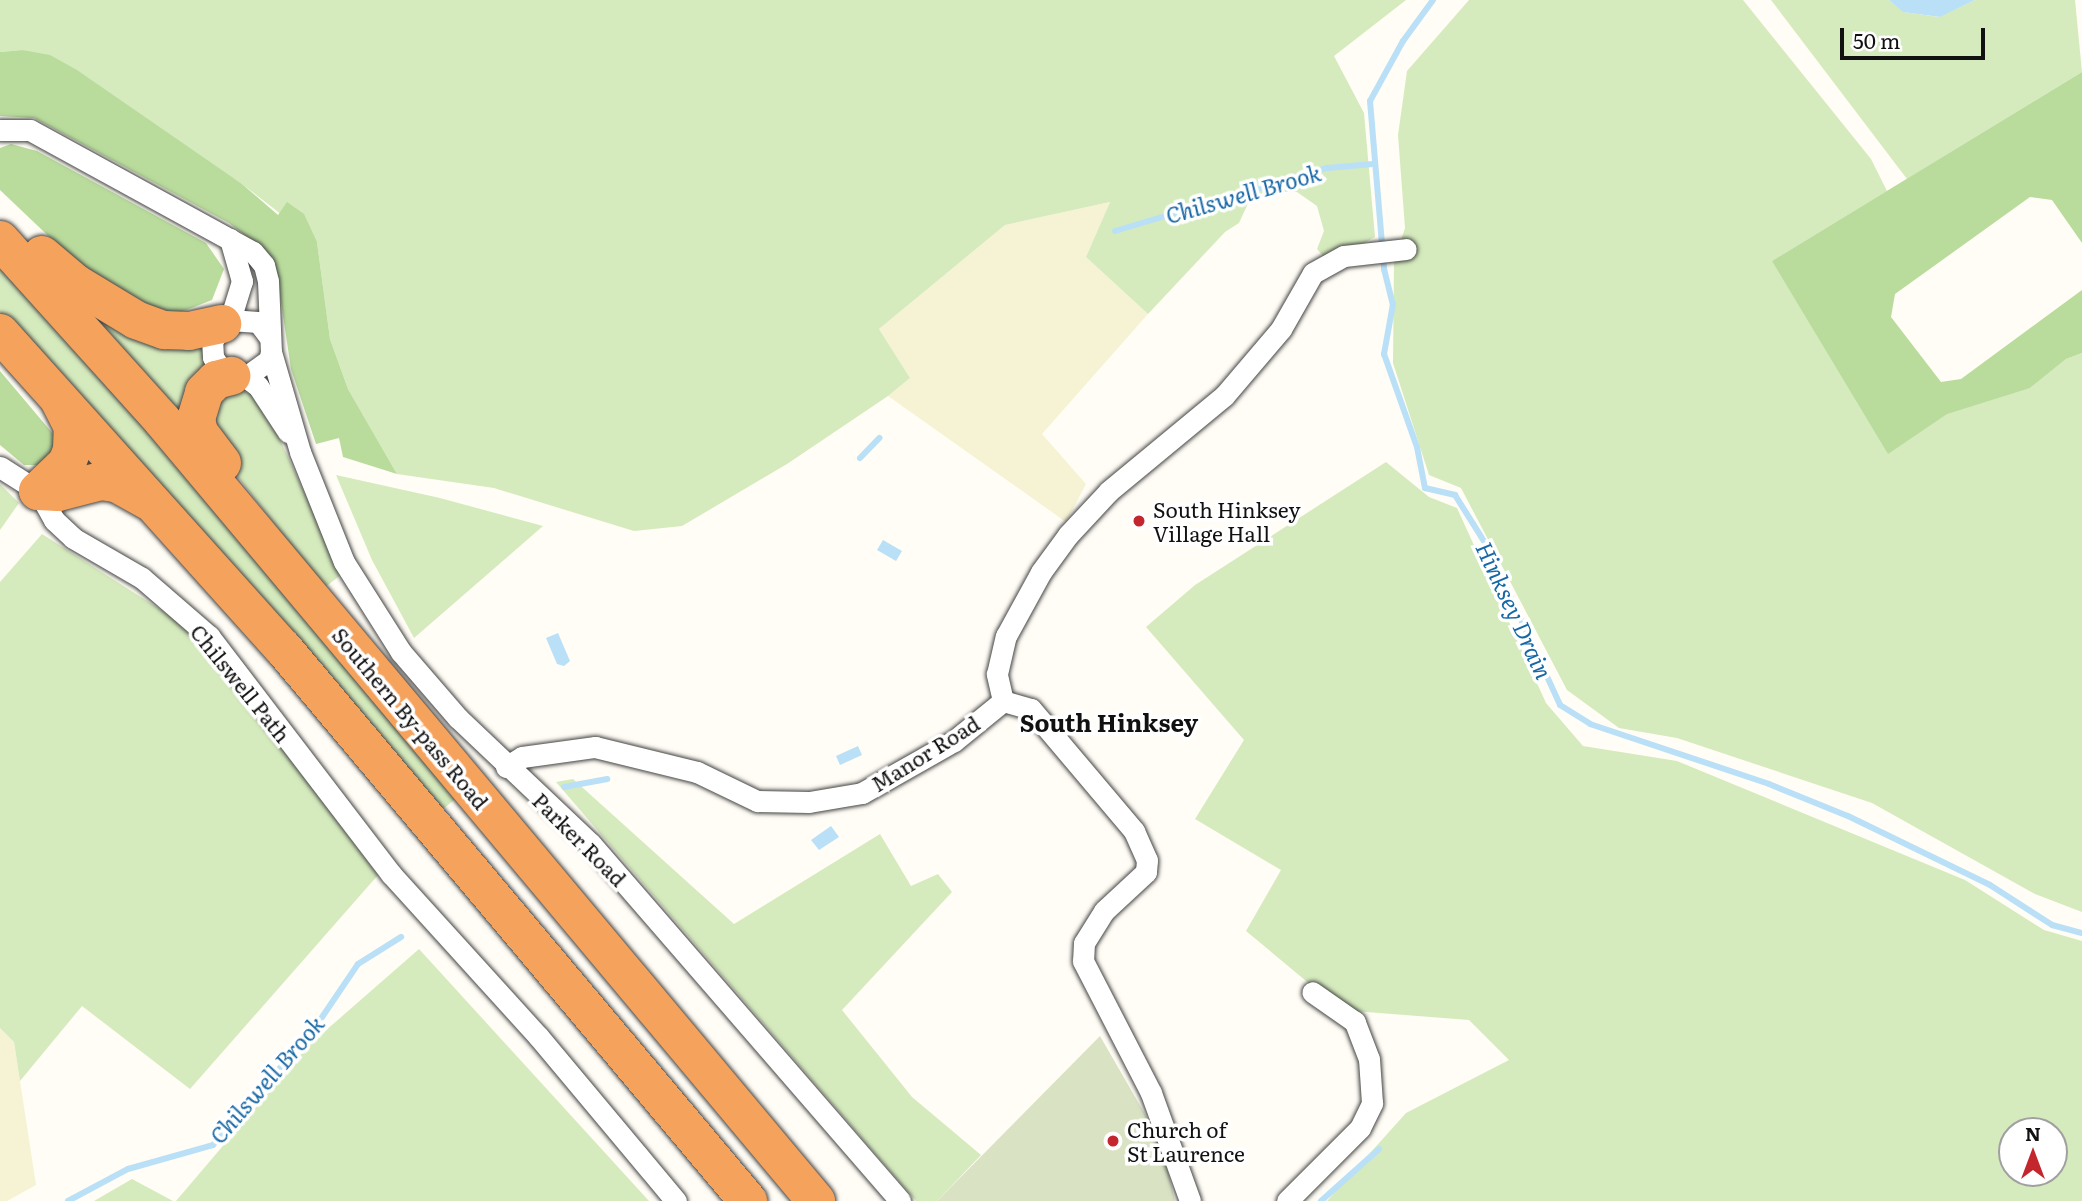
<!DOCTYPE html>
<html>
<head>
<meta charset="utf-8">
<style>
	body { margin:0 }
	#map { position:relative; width:2082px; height:1201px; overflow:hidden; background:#fffdf5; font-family:Literata,serif }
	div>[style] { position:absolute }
	.farmland>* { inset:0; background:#f6f3d4 }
	.green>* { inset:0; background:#d5ebbd }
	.forest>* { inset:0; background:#b9dc9c }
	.cemetery>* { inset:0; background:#d9e3c4 }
	.water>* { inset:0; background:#b9e0f7 }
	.stream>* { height:6px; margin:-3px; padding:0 3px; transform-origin:3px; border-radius:3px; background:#b9e0f7 }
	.roads { filter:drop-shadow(0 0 2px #444) drop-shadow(0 0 2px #444) }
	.street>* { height:21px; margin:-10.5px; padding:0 10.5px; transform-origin:10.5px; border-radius:10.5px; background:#fff }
	.highway>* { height:38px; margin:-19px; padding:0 19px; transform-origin:19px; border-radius:19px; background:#f5a25d }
	.dots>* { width:19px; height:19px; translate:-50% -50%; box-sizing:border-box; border:4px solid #fff; border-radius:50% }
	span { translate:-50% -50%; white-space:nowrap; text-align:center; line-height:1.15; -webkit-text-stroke:7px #fff; paint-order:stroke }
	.poi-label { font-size:21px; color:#111 }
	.left { translate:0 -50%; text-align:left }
	.street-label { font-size:21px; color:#111 }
	.water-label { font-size:23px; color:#1768a6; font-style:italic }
	.quarter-label { font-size:24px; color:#111; font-weight:700 }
	.north { position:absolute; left:1998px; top:1117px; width:70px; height:70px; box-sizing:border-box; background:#fff; border:2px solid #a0a0a0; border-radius:50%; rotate:0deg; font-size:19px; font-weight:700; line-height:28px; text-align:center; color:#111 }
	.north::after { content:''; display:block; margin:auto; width:24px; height:32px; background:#c4262e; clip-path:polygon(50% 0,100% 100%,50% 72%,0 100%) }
	.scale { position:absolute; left:1840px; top:28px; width:145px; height:32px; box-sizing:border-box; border:4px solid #111; border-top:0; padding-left:9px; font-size:21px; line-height:24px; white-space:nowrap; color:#111; -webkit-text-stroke:5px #fff; paint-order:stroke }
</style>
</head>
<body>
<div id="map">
	<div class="farmland">
		<i style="clip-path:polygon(1110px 202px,1086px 257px,1148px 314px,1042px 434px,1086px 484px,1066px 522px,888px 396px,910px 378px,879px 329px,1005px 225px)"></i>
		<i style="clip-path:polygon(0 1028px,14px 1042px,36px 1185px,7px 1201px,0 1201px)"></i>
	</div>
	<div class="green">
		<i style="clip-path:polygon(0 0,1406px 0,1334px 56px,1364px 113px,1375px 237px,1329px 263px,1317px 249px,1324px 231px,1317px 206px,1297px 192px,1268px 192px,1250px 199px,1239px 223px,1225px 232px,1148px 314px,1086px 257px,1110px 202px,1005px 225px,879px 329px,910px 378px,888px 396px,787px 464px,682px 526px,634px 531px,494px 488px,397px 474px,348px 389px,330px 339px,317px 242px,242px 184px,22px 50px,0 52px)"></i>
		<i style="clip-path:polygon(1469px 0,1743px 0,1871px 159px,1887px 191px,1772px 261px,1947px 406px,2030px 388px,2066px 359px,2082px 353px,2082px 912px,2035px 894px,1872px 803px,1677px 738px,1619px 728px,1567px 690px,1461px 488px,1429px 475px,1393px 363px,1394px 262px,1405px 228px,1398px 135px,1407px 71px)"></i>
		<i style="clip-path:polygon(1771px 0,1889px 0,1904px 12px,1939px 17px,1975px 0,2075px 0,2082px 72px,1907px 179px)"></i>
		<i style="clip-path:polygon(0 260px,50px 313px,458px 797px,439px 812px,0 312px)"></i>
		<i style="clip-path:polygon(74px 293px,201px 348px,209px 369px,179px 411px,175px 414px)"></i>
		<i style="clip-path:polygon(240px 390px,251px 394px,269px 416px,342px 574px,324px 588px,213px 445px,216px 398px)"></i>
		<i style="clip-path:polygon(evenodd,1386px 462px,1429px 497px,1457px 508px,1546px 703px,1583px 746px,1677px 761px,1965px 880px,2044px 930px,2082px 941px,2082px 1201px,1327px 1201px,1406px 1113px,1509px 1060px,1469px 1020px,1341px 1010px,1246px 931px,1281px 870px,1195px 819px,1244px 740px,1146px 627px,1195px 585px,1386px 462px,2012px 1131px,2054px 1131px,2054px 1173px,2012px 1173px,2012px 1131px)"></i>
		<i style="clip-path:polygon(336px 475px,440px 498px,543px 526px,414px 638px,372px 560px)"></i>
		<i style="clip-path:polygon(0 484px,19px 503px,0 530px)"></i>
		<i style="clip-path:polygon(42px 534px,191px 629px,378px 875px,190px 1089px,82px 1006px,20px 1081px,14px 1042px,0 1028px,0 582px)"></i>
		<i style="clip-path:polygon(573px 779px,734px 924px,880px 834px,911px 886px,938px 874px,952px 892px,842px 1010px,912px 1097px,981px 1155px,937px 1201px,916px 1201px,556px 782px)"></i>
		<i style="clip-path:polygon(419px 949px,649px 1201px,176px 1201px,308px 1046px)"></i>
		<i style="clip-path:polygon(132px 1179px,173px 1201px,94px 1201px)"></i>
	</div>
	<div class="forest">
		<i style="clip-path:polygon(22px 50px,50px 55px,77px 70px,242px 184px,278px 215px,287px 202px,304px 214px,317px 242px,330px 339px,348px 389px,397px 474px,343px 457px,339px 438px,316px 444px,291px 369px,277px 275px,258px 245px,229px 223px,34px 118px,0 116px,0 52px)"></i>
		<i style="clip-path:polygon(2082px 72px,2082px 243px,2052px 200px,2030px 197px,1895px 294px,1891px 317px,1941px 382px,1961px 379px,2082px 290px,2082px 353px,2066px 359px,2030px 388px,1947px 414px,1888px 454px,1772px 261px)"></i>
		<i style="clip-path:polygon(11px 144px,37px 151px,206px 243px,224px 269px,212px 300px,181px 312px,160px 311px,81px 267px,0 190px,0 148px)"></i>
		<i style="clip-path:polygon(0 371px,54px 435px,54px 450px,38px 465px,24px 465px,0 445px)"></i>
	</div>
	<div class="cemetery">
		<i style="clip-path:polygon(1100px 1036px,1149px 1121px,1165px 1159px,1175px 1201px,937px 1201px)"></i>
	</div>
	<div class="water">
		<i style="clip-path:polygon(1889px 0,1975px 0,1940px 17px,1903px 12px)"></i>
		<i style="clip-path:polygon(883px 540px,902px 551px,896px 561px,877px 550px)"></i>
		<i style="clip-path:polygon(558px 633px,570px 661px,564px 666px,557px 664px,546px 638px)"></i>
		<i style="clip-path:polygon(858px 746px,862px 755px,840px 765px,836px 756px)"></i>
		<i style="clip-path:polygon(831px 826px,839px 837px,819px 850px,811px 840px)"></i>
	</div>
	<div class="stream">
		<i style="left:1433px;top:0;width:51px;rotate:126.2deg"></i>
		<i style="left:1403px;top:41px;width:68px;rotate:118.8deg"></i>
		<i style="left:1370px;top:101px;width:169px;rotate:85.2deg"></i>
		<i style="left:1384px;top:269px;width:36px;rotate:76deg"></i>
		<i style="left:1393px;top:304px;width:51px;rotate:100.2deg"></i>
		<i style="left:1384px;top:354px;width:99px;rotate:70.5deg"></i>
		<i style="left:1417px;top:447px;width:42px;rotate:79deg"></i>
		<i style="left:1425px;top:488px;width:31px;rotate:13deg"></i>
		<i style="left:1455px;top:495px;width:60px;rotate:57.9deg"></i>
		<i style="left:1487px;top:546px;width:175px;rotate:65.3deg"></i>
		<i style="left:1560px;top:705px;width:36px;rotate:32deg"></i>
		<i style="left:1590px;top:724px;width:189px;rotate:18.5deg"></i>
		<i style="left:1769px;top:784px;width:85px;rotate:22.1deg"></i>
		<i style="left:1848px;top:816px;width:158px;rotate:25.9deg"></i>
		<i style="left:1990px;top:885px;width:74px;rotate:32.8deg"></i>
		<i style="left:2052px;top:925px;width:31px;rotate:15deg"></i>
		<i style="left:1115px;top:231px;width:221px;rotate:-16.6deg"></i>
		<i style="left:1327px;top:168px;width:46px;rotate:-5deg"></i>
		<i style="left:860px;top:458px;width:28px;rotate:-46deg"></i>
		<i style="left:564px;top:787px;width:44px;rotate:-10.5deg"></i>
		<i style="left:68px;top:1201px;width:68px;rotate:-28.1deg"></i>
		<i style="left:128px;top:1169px;width:88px;rotate:-15.8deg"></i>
		<i style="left:213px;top:1145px;width:154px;rotate:-49deg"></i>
		<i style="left:314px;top:1029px;width:78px;rotate:-55.9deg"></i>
		<i style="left:358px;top:964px;width:51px;rotate:-32.1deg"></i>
		<i style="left:1321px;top:1201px;width:78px;rotate:-41.9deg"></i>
	</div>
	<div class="roads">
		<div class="street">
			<i style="left:0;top:130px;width:30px"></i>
			<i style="left:30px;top:130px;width:254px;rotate:28.7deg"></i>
			<i style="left:253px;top:252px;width:17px;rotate:50deg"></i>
			<i style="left:264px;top:265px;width:16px;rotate:76deg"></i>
			<i style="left:268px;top:281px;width:71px;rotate:87.6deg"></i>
			<i style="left:271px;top:352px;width:8px;rotate:104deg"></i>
			<i style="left:269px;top:360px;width:29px;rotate:144deg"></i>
			<i style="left:246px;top:377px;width:24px;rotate:-168deg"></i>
			<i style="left:223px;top:372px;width:18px;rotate:-124deg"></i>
			<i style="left:213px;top:357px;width:17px;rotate:-93deg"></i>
			<i style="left:212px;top:340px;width:27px;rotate:-48deg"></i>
			<i style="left:230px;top:320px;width:28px;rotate:4deg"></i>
			<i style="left:258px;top:322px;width:20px;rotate:53deg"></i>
			<i style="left:230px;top:239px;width:44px;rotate:74.1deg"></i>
			<i style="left:242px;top:281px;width:41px;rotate:107.1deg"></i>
			<i style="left:271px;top:352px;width:104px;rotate:73.8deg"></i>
			<i style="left:300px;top:452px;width:118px;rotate:68.2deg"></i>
			<i style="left:344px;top:562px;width:107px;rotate:57.7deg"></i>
			<i style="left:401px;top:652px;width:87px;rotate:49.2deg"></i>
			<i style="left:458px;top:718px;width:183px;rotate:43.5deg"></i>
			<i style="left:591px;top:844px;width:472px;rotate:49.1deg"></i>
			<i style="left:246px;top:377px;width:15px;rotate:37deg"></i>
			<i style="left:258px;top:386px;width:55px;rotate:56.9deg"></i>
			<i style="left:0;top:467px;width:45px;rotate:32.3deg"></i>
			<i style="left:38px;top:491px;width:33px;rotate:61deg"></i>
			<i style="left:54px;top:520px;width:26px;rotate:43deg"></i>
			<i style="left:73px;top:538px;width:80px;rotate:30.1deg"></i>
			<i style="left:142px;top:578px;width:89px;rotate:40.9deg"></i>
			<i style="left:209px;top:636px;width:300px;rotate:52.6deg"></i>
			<i style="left:391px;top:874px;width:219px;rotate:47.8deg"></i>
			<i style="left:538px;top:1036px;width:215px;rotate:50.1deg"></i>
			<i style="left:1003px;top:701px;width:28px;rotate:-103deg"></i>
			<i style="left:997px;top:674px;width:39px;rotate:-77deg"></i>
			<i style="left:1006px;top:636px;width:73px;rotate:-61.3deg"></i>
			<i style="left:1041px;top:572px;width:46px;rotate:-53.9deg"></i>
			<i style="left:1068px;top:535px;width:60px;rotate:-47deg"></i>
			<i style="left:1109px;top:491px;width:149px;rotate:-39.6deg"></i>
			<i style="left:1224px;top:396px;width:88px;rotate:-49.6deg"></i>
			<i style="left:1281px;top:329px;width:64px;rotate:-60.3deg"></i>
			<i style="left:1313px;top:273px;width:35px;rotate:-29deg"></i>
			<i style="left:1344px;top:256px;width:62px;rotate:-6.4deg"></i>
			<i style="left:1003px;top:701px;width:29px;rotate:16deg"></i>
			<i style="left:1031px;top:709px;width:160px;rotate:49.8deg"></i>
			<i style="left:1134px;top:831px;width:32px;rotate:66deg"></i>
			<i style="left:1147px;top:860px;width:12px;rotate:95deg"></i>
			<i style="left:1146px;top:872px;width:57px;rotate:137.1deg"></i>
			<i style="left:1104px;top:911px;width:38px;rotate:122deg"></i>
			<i style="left:1084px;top:943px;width:18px;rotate:93deg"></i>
			<i style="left:1083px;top:961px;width:148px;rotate:62.7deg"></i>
			<i style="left:1151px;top:1093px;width:115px;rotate:70.1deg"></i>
			<i style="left:506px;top:767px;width:19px;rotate:-32deg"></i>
			<i style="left:522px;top:757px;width:74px;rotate:-7.8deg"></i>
			<i style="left:595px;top:747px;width:105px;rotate:13.8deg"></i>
			<i style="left:697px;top:772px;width:67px;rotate:25.8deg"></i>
			<i style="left:757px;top:801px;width:52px;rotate:1.1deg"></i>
			<i style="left:809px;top:802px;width:54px;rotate:-9.6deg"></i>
			<i style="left:862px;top:793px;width:106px;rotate:-29.5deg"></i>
			<i style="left:954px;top:741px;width:63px;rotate:-39.2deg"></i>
			<i style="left:1287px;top:1201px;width:103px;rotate:-45deg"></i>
			<i style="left:1360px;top:1128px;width:28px;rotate:-64deg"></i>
			<i style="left:1372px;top:1103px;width:44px;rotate:-93.9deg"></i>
			<i style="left:1369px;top:1059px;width:40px;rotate:-111deg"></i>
			<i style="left:1355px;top:1022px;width:52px;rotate:-145.1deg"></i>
		</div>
		<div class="highway">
			<i style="left:0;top:240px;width:242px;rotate:48deg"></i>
			<i style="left:162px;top:420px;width:1019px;rotate:50.06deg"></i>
			<i style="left:42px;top:255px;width:43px;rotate:40.3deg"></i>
			<i style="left:75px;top:283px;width:71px;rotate:31.2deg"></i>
			<i style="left:136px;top:320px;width:30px;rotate:20deg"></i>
			<i style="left:164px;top:330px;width:25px;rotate:2deg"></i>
			<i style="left:189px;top:331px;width:34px;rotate:-12deg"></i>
			<i style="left:0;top:333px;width:423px;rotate:48.1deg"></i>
			<i style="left:283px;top:648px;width:723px;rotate:49.94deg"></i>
			<i style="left:222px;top:463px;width:38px;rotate:-127deg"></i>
			<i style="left:199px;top:433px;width:14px;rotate:-102deg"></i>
			<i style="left:196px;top:419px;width:28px;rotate:-73deg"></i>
			<i style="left:204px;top:392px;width:17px;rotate:-45deg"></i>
			<i style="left:216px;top:380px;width:16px;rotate:-15deg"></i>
			<i style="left:38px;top:491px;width:20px;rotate:3deg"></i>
			<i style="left:58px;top:492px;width:44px;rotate:-14.3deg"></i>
			<i style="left:101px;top:481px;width:15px;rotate:8deg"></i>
			<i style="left:116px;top:483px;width:38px;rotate:29deg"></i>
			<i style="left:38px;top:491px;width:40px;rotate:-44deg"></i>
			<i style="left:67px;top:463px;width:14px;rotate:-69deg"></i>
			<i style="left:72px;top:450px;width:23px;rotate:-88deg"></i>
			<i style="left:73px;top:427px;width:29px;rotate:-117deg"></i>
		</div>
	</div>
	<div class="dots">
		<i style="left:1139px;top:521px;background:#c4262e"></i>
		<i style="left:1113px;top:1141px;background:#c4262e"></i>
	</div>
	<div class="poi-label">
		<span class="left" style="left:1153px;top:521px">South Hinksey<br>Village Hall</span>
		<span class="left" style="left:1127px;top:1141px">Church of<br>St Laurence</span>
	</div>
	<div class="street-label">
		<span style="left:241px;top:683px;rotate:51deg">Chilswell Path</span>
		<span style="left:411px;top:718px;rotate:50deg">Southern By-pass Road</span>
		<span style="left:925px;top:753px;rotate:-32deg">Manor Road</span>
		<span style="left:580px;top:839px;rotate:45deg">Parker Road</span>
	</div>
	<div class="water-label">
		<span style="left:1243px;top:193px;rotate:-16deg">Chilswell Brook</span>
		<span style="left:1515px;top:610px;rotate:65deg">Hinksey Drain</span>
		<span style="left:266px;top:1079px;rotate:-49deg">Chilswell Brook</span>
	</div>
	<div class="quarter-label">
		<span style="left:1109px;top:722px">South Hinksey</span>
	</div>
	<div class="north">N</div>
	<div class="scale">50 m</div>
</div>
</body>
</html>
